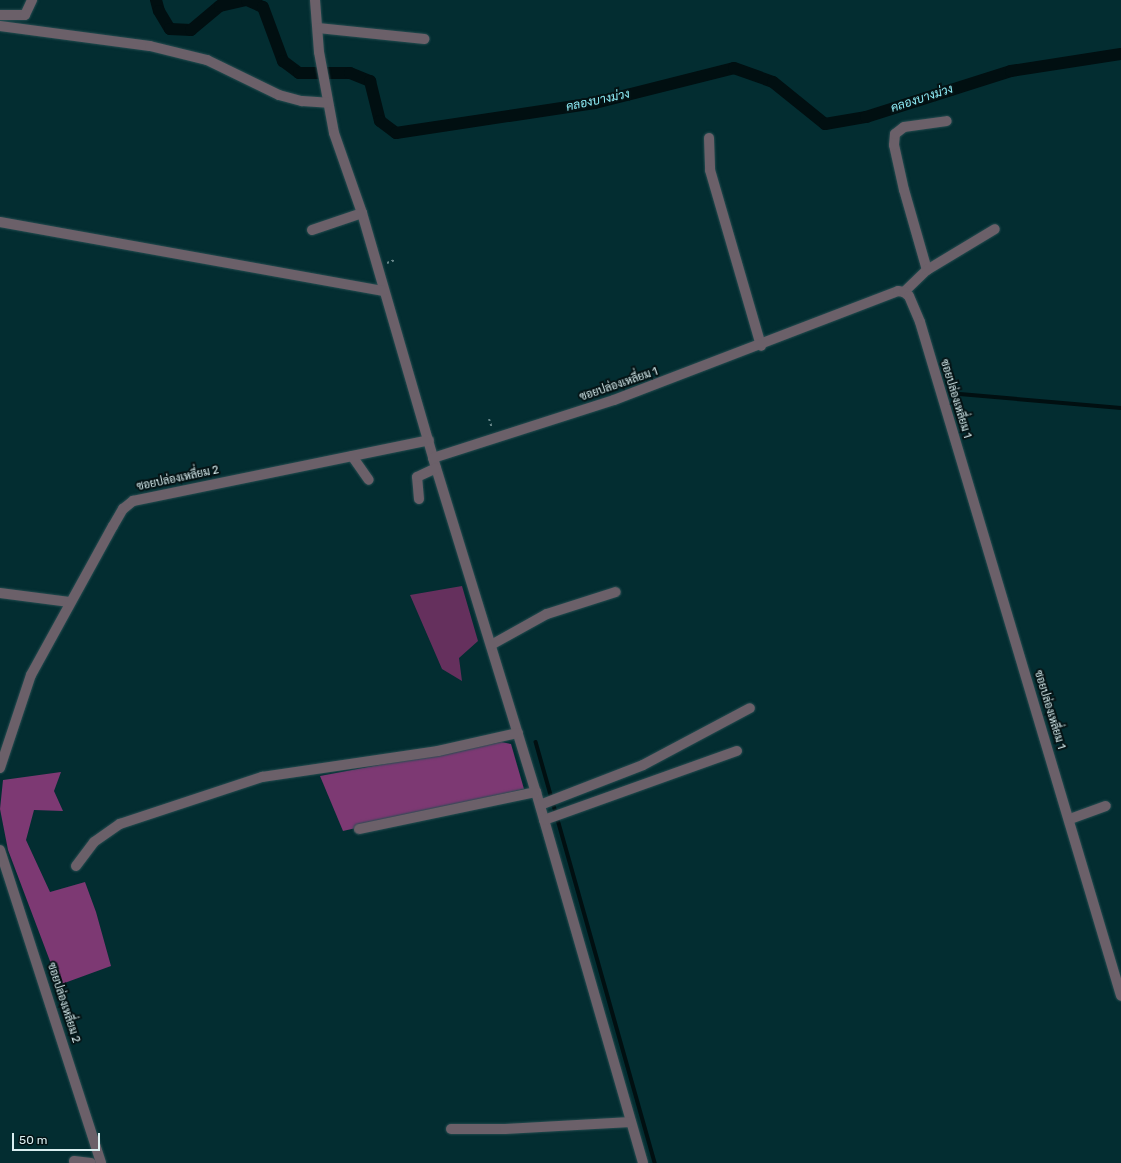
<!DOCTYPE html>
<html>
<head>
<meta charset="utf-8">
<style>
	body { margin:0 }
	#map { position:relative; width:1121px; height:1163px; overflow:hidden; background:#032d31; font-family:Rubik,Sarabun,sans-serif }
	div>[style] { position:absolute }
	.green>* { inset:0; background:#65305d }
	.forest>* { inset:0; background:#7d3973 }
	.stream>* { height:3.5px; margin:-1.75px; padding:0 1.75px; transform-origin:1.75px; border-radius:1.75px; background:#010f11 }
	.canal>* { height:12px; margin:-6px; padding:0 6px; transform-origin:6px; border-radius:6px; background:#010f11 }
	.path>* { height:2px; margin-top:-1px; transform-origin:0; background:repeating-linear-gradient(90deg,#67878a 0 2px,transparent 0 5px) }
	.roads { filter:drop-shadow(0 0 1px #254c50) drop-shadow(0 0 1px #254c50) }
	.minor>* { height:10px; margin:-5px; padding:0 5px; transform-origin:5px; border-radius:5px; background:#6b6069 }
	span { translate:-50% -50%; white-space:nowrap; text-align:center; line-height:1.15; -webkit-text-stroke:4px #041315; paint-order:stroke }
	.street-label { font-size:11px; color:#d9eef0 }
	.water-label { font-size:12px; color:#8fedf7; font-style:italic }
	.scale { position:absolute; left:12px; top:1133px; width:88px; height:18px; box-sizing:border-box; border:2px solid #d9eef0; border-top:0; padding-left:5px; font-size:12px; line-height:14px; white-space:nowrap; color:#d9eef0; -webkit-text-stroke:3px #041315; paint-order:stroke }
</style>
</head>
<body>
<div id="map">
	<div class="green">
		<i style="clip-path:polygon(462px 586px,478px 641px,459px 658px,462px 681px,442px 669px,410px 595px)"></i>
	</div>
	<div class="forest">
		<i style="clip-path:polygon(501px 742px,511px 744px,524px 789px,343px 831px,320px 776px)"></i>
		<i style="clip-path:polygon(61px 772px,54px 791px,63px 811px,34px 810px,26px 840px,50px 892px,85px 882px,96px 912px,111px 966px,59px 985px,8px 850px,0 809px,3px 780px)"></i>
	</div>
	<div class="stream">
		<i style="left:960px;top:394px;width:162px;rotate:5deg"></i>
		<i style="left:536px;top:742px;width:437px;rotate:74.2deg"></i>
	</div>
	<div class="canal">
		<i style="left:156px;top:0;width:11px;rotate:75deg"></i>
		<i style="left:159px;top:11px;width:21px;rotate:59deg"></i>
		<i style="left:170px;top:29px;width:21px;rotate:3deg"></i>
		<i style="left:191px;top:30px;width:38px;rotate:-40deg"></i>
		<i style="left:220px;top:6px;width:28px;rotate:-13deg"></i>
		<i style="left:247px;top:0;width:17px;rotate:24deg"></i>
		<i style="left:263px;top:7px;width:58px;rotate:69.7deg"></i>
		<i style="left:283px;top:61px;width:20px;rotate:37deg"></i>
		<i style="left:299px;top:73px;width:51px"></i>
		<i style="left:350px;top:73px;width:22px;rotate:22deg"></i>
		<i style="left:370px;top:81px;width:41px;rotate:76deg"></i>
		<i style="left:380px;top:121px;width:20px;rotate:37deg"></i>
		<i style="left:396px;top:133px;width:201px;rotate:-8.6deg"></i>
		<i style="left:595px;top:103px;width:143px;rotate:-14.1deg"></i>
		<i style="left:734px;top:68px;width:41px;rotate:19.7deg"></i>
		<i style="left:773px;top:82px;width:67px;rotate:38.9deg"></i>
		<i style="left:825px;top:124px;width:42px;rotate:-9.7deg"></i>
		<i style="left:866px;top:117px;width:152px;rotate:-17.6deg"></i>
		<i style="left:1011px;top:71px;width:111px;rotate:-8.8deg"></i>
	</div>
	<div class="path">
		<i style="left:387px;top:263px;width:9px;rotate:-21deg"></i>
		<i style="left:489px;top:419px;width:9px;rotate:72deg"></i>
	</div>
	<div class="roads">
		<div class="minor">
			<i style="left:315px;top:0;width:52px;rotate:85.6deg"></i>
			<i style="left:319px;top:52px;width:82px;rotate:79.5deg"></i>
			<i style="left:334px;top:133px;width:85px;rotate:70.7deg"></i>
			<i style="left:362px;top:213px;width:255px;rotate:73.8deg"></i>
			<i style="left:433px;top:458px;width:350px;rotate:72.9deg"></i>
			<i style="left:536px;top:792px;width:386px;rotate:73.9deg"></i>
			<i style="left:0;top:15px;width:25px"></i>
			<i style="left:25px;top:15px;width:17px;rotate:-65deg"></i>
			<i style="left:0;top:26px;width:151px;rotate:7.6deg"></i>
			<i style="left:150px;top:46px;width:59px;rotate:13.8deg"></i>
			<i style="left:207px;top:60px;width:80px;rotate:25.9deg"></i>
			<i style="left:279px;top:95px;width:24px;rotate:15deg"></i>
			<i style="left:302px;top:101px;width:26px;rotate:4deg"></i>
			<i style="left:318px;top:28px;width:107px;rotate:5.9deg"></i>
			<i style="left:709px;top:138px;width:32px;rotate:88deg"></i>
			<i style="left:710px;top:170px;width:183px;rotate:73.8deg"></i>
			<i style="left:0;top:222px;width:390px;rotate:10.2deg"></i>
			<i style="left:312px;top:230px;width:53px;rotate:-18.8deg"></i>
			<i style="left:927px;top:270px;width:83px;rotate:-106deg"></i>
			<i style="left:904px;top:190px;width:46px;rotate:-102.5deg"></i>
			<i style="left:894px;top:145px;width:11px;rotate:-85deg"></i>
			<i style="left:895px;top:134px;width:11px;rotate:-38deg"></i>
			<i style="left:904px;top:127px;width:43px;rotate:-7.9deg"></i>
			<i style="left:904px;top:292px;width:32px;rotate:-44deg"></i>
			<i style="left:927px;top:270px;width:79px;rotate:-31.1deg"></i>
			<i style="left:352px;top:456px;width:29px;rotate:55deg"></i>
			<i style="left:433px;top:458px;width:190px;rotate:-17.8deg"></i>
			<i style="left:614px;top:400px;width:304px;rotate:-21deg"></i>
			<i style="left:898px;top:291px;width:6px;rotate:9deg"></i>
			<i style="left:904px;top:292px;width:6px;rotate:39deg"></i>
			<i style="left:909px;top:296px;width:28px;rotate:67deg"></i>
			<i style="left:920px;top:322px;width:703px;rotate:73.39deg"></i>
			<i style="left:419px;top:499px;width:22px;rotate:-95deg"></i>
			<i style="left:417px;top:477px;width:21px;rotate:-25deg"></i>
			<i style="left:0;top:593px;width:70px;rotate:7.4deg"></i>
			<i style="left:491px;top:645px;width:64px;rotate:-29deg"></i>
			<i style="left:547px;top:614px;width:72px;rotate:-17.7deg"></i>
			<i style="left:0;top:768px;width:98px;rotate:-71.6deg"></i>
			<i style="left:31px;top:675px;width:170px;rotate:-61.2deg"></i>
			<i style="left:113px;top:526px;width:20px;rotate:-60deg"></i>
			<i style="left:123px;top:509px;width:13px;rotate:-39deg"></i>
			<i style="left:133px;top:501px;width:302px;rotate:-11.6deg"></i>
			<i style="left:540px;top:805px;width:110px;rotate:-21.2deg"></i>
			<i style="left:643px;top:765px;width:121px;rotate:-28deg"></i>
			<i style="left:1070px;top:819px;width:38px;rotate:-20deg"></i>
			<i style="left:544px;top:820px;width:205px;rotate:-19.7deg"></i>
			<i style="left:359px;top:829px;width:181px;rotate:-11.8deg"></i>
			<i style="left:0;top:850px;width:329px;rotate:72.1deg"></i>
			<i style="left:76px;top:866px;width:30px;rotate:-53deg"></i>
			<i style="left:94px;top:842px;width:32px;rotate:-35deg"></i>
			<i style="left:120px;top:824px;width:150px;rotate:-18.3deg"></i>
			<i style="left:262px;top:777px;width:178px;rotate:-8.4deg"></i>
			<i style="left:438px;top:751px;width:82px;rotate:-12.7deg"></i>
			<i style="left:451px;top:1129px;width:54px"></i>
			<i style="left:505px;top:1129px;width:126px;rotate:-3.2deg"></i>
			<i style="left:74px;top:1161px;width:17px;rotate:7deg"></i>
		</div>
	</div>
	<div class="street-label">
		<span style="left:619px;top:385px;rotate:-19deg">ซอยปล่องเหลี่ยม 1</span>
		<span style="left:955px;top:399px;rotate:73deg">ซอยปล่องเหลี่ยม 1</span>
		<span style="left:178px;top:479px;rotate:-12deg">ซอยปล่องเหลี่ยม 2</span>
		<span style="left:1049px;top:710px;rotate:73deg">ซอยปล่องเหลี่ยม 1</span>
		<span style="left:63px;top:1003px;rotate:72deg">ซอยปล่องเหลี่ยม 2</span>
	</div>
	<div class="water-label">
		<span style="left:922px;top:99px;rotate:-18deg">คลองบางม่วง</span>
		<span style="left:598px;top:101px;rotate:-12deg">คลองบางม่วง</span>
	</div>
	<div class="scale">50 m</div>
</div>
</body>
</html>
